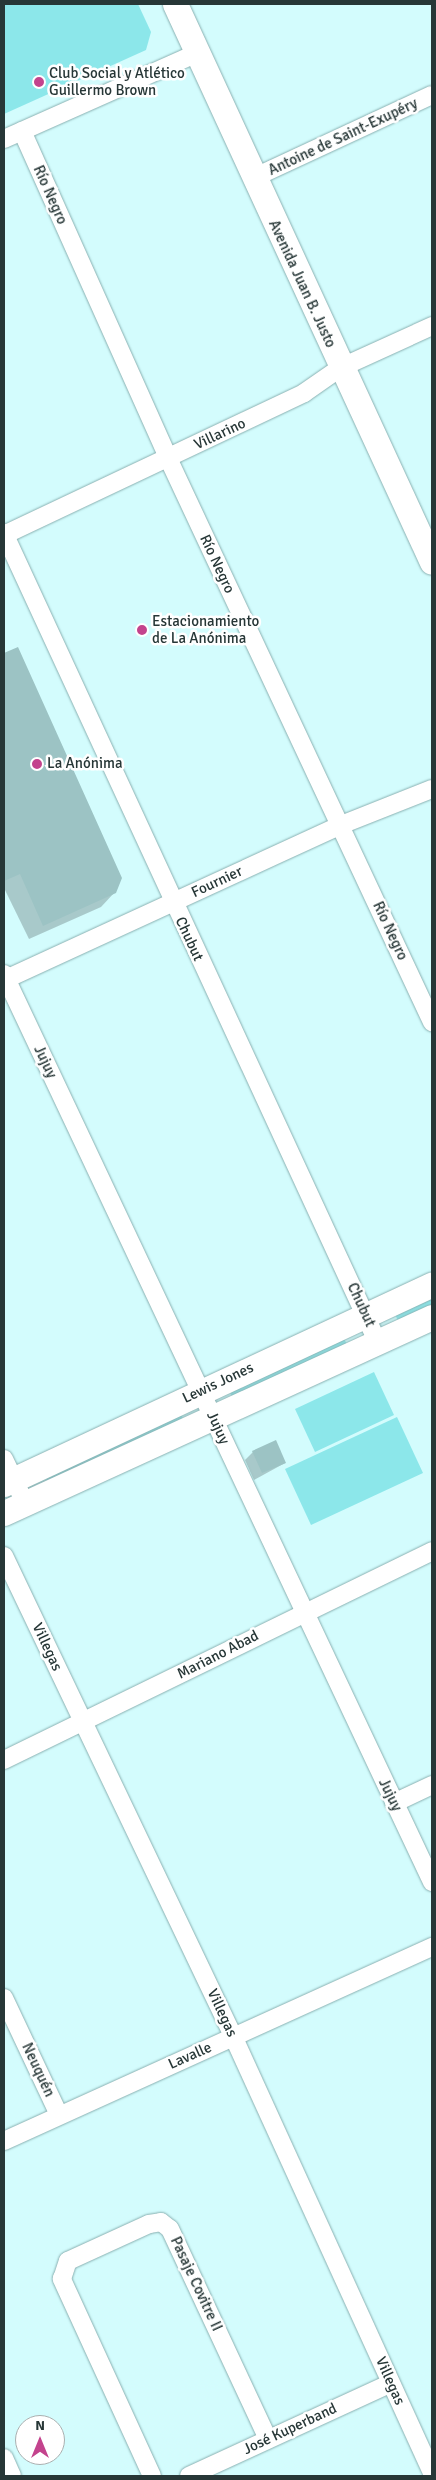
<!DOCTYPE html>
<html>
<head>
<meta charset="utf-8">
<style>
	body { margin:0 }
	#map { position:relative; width:436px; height:2480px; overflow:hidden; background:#d3fcfd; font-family:Signika,sans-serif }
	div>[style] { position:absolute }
	.green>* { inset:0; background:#8ce7ea }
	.shadow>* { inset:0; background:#0003 }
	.building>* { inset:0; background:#9cc3c4 }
	.roads { filter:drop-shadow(0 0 1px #89b0b1) drop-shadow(0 0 1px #89b0b1) }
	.minor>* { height:18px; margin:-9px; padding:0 9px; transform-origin:9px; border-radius:9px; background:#fff }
	.secondary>* { height:25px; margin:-12.5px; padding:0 12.5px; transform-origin:12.5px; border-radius:12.5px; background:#fff }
	.dots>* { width:14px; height:14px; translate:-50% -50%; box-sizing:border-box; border:2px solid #fff; border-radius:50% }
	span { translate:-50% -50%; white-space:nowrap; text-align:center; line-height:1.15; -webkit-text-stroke:5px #fff; paint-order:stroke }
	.poi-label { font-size:15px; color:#273737 }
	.left { translate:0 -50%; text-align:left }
	.street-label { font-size:15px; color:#273737 }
	.frame { position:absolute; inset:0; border:5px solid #273737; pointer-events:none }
	.north { position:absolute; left:15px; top:2415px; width:50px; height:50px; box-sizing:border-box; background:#fff; border:1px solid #a9afaf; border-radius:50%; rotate:0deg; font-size:14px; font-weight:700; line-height:20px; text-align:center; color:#273737 }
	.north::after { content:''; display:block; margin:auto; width:18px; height:22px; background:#c3438d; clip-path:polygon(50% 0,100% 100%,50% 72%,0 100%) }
</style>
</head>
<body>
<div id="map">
	<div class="green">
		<i style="clip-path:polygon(4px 4px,138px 4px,151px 32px,146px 50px,4px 114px)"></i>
		<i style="clip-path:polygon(432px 1294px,432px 1306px,398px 1321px,394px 1312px)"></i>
		<i style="clip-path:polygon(343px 1337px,348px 1346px,233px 1398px,228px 1389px)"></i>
		<i style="clip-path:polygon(374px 1372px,394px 1415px,315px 1452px,295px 1409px)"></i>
		<i style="clip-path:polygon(180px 1412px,184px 1421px,49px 1485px,44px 1476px)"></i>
		<i style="clip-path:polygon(397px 1417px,423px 1473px,311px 1525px,285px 1469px)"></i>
	</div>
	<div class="shadow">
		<i style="clip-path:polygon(17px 649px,115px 892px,101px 907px,29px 939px,4px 888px,4px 655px)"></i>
		<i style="clip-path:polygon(253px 1452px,285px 1463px,254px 1480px,245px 1460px)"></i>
	</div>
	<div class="building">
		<i style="clip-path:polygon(18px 647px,122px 878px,116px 893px,43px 926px,20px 874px,4px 881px,4px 653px)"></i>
		<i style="clip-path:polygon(276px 1440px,286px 1463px,262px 1473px,252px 1451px)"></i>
	</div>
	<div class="roads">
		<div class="minor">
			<i style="left:22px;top:131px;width:358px;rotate:65.9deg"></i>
			<i style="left:168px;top:458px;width:623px;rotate:64.92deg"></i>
			<i style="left:4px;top:139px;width:211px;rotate:-24deg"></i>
			<i style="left:253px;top:178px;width:197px;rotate:-24.9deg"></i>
			<i style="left:4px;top:533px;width:892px;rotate:65.22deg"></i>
			<i style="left:4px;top:535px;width:332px;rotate:-25.3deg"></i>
			<i style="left:304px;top:393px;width:44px;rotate:-34.8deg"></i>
			<i style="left:340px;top:368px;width:101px;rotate:-24.5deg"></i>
			<i style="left:4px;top:974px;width:1004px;rotate:64.76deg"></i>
			<i style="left:4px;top:980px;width:371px;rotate:-24.7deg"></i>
			<i style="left:341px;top:825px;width:98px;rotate:-21.6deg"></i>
			<i style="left:4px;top:1459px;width:49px;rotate:64.5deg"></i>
			<i style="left:4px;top:1556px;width:532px;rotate:64.49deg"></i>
			<i style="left:233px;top:2036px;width:480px;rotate:65.5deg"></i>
			<i style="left:4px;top:1760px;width:476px;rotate:-26deg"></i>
			<i style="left:394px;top:1803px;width:42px;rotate:-25.3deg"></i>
			<i style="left:4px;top:1998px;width:129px;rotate:64.8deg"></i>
			<i style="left:4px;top:2141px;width:470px;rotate:-24.4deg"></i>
			<i style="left:4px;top:2458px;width:20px;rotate:66deg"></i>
			<i style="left:152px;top:2476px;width:217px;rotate:-114.6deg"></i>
			<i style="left:62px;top:2279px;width:19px;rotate:-72deg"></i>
			<i style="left:68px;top:2261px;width:89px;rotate:-24.6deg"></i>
			<i style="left:149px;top:2224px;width:12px;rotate:-9deg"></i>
			<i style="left:161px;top:2222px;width:11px;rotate:38deg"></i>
			<i style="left:170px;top:2229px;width:232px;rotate:65deg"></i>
			<i style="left:189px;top:2476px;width:222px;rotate:-24.7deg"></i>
		</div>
		<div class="secondary">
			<i style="left:175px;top:4px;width:614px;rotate:65.27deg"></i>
			<i style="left:4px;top:1484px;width:472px;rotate:-25deg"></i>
			<i style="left:4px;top:1513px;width:471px;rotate:-24.6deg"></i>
		</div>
	</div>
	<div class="dots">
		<i style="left:39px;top:82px;background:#c3438d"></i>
		<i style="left:142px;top:630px;background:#c3438d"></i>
		<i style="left:37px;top:764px;background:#c3438d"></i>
	</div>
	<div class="poi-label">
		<span class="left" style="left:49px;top:82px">Club Social y Atlético<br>Guillermo Brown</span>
		<span class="left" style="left:152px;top:630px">Estacionamiento<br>de La Anónima</span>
		<span class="left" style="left:47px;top:764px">La Anónima</span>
	</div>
	<div class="street-label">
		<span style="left:343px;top:137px;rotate:-25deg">Antoine de Saint-Exupéry</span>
		<span style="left:50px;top:195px;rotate:66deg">Río Negro</span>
		<span style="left:302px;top:284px;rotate:65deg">Avenida Juan B. Justo</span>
		<span style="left:220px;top:434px;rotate:-25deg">Villarino</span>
		<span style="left:217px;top:564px;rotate:65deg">Río Negro</span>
		<span style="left:217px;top:882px;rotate:-25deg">Fournier</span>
		<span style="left:390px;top:931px;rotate:65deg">Río Negro</span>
		<span style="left:189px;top:939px;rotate:65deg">Chubut</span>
		<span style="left:45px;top:1062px;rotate:65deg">Jujuy</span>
		<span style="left:361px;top:1305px;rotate:65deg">Chubut</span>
		<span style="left:218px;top:1383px;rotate:-25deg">Lewis Jones</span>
		<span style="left:218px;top:1428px;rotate:65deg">Jujuy</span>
		<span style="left:47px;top:1647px;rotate:65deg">Villegas</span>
		<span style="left:218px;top:1655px;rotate:-27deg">Mariano Abad</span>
		<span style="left:390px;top:1795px;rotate:64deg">Jujuy</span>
		<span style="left:222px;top:2013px;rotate:65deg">Villegas</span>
		<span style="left:190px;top:2056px;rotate:-24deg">Lavalle</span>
		<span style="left:38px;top:2070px;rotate:65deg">Neuquén</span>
		<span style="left:196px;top:2284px;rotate:65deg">Pasaje Covitre II</span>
		<span style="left:390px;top:2381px;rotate:66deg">Villegas</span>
		<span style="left:290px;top:2429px;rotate:-25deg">José Kuperband</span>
	</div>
	<div class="frame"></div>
	<div class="north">N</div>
</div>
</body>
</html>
